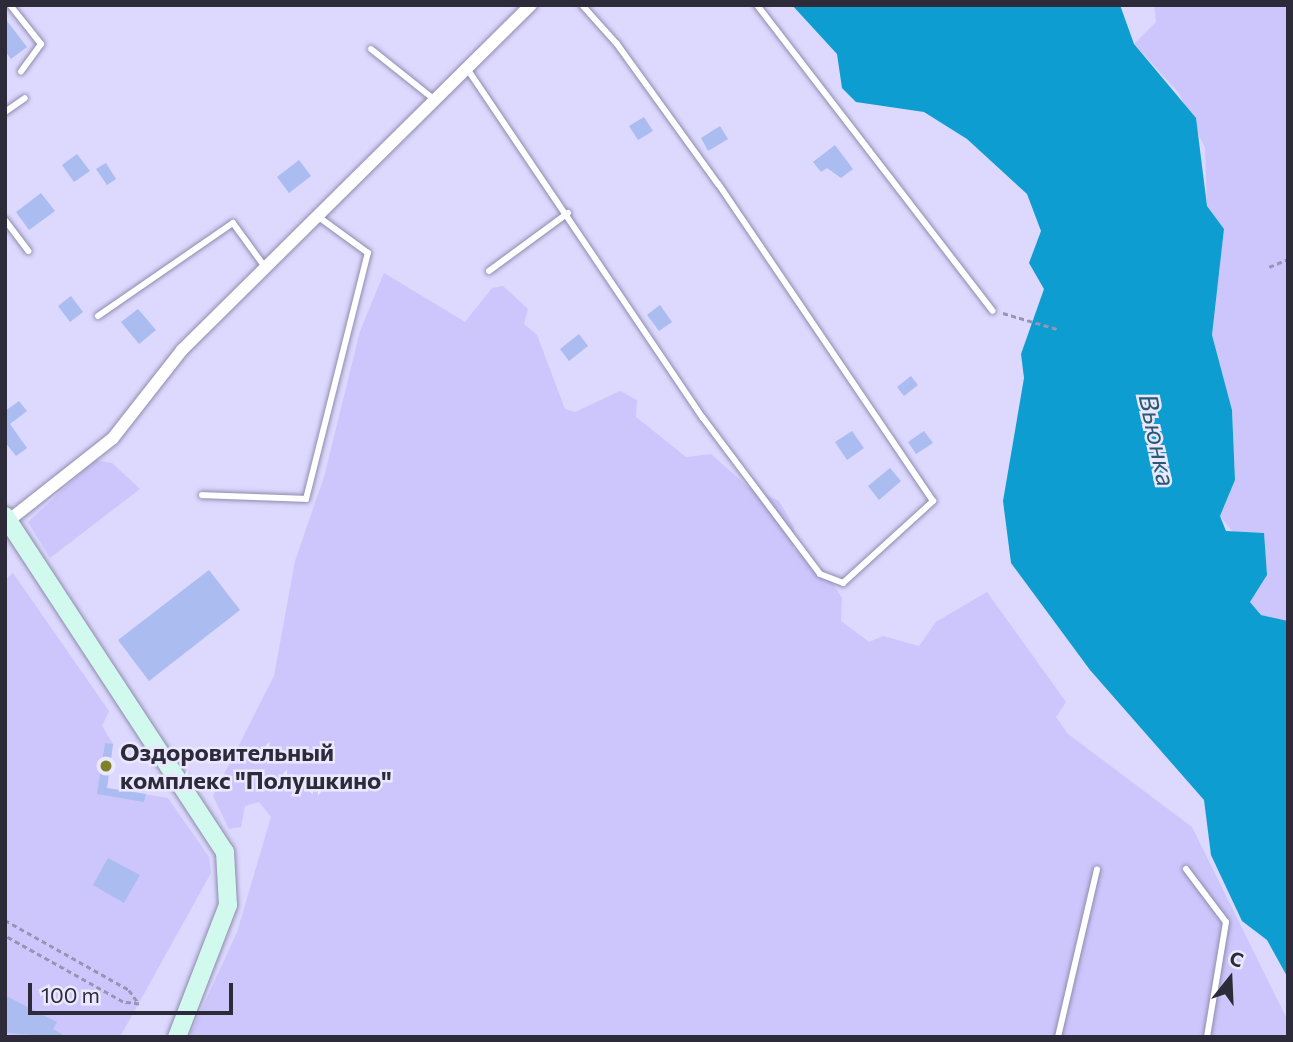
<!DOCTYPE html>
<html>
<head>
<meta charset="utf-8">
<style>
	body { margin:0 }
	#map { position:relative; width:1293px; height:1042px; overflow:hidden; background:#dcd8fe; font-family:Commissioner,sans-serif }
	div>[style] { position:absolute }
	.green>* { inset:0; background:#cdc6fc }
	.water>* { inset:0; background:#0e9dd0 }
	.building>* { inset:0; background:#abbcf1 }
	.path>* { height:2.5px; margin-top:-1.25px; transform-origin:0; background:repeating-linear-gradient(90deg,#9895b2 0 5px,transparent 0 8.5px) }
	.roads { filter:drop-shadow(0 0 2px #8f8bae) drop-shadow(0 0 2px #8f8bae) }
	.service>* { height:6px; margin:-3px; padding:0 3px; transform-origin:3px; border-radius:3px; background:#fff }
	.minor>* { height:12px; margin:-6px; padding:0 6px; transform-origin:6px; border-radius:6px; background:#fff }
	.secondary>* { height:18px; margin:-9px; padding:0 9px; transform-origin:9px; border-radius:9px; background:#d2f9ed }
	.dots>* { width:19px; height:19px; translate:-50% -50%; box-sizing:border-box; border:4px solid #eae7fe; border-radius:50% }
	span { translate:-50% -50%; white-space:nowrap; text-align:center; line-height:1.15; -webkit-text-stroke:5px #eae7fe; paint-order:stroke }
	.poi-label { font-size:24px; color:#2d2b3a; font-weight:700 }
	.left { translate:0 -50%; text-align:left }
	.water-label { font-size:26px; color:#2a5a71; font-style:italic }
	.frame { position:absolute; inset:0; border:7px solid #2d2b3a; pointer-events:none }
	.north { position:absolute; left:1195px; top:944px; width:70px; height:70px; -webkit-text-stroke:5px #eae7fe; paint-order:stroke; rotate:18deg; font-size:19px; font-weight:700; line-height:28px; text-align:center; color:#2d2b3a }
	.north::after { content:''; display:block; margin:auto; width:24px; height:32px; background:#2d2b3a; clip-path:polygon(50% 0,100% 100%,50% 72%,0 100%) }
	.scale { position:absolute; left:28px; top:983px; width:205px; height:32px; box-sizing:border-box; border:4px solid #2d2b3a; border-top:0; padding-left:9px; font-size:21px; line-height:24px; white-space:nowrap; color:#2d2b3a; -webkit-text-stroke:5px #eae7fe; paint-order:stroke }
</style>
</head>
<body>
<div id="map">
	<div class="green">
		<i style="clip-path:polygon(1154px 5px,1288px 5px,1288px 621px,1261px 615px,1250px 602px,1267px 575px,1220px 516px,1235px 480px,1232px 410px,1212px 335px,1224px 229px,1207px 206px,1205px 148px,1179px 93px,1134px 44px,1156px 22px)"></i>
		<i style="clip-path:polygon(384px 273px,465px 322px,492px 288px,503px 286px,528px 309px,524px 324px,537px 335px,565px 409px,575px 412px,620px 391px,637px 400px,636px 417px,686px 457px,711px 454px,748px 487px,779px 501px,794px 527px,793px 548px,828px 576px,842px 598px,841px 621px,869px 642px,883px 636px,919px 646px,936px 622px,987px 592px,1066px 702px,1056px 717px,1068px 734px,1192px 827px,1288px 1021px,1288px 1037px,189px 1037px,237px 932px,271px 817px,259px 802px,245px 806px,241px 827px,229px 829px,213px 796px,274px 676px,295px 561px,324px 477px,360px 331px)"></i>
		<i style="clip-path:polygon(95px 460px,112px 463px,140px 489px,50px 558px,28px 522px)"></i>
		<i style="clip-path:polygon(13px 573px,109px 711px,102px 726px,113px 744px,107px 788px,168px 798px,209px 857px,211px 873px,120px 1037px,5px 1037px,5px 580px)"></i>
	</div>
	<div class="water">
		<i style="clip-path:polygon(792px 5px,1120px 5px,1134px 44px,1196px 118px,1207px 206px,1224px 229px,1212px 335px,1232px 410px,1235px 480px,1220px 516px,1226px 531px,1264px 533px,1267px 575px,1250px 602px,1261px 615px,1288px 621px,1288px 978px,1267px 940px,1242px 921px,1211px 855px,1204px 800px,1090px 670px,1011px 563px,1003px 501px,1024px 378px,1021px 354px,1044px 289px,1029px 263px,1041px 231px,1027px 194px,967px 139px,924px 112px,856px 102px,842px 88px,837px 54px)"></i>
	</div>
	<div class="building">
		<i style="clip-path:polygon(7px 21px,27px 47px,11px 59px,5px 51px)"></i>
		<i style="clip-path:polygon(644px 117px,653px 131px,638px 140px,629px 126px)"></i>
		<i style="clip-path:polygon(720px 126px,728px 139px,708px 151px,701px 138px)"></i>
		<i style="clip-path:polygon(835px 145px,853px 169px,841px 178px,827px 168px,821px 172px,813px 162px)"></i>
		<i style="clip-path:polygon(77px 154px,90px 171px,74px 182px,62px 165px)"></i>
		<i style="clip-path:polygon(299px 160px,311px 176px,289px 193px,277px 177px)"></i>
		<i style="clip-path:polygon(106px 163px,116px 179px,107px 185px,96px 169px)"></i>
		<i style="clip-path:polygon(41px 193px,55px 211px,29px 230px,16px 212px)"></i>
		<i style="clip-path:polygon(71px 296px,83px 312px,70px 322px,58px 306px)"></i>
		<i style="clip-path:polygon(660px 305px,672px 322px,659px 331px,647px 315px)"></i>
		<i style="clip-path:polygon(138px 309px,156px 330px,139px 344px,121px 322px)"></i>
		<i style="clip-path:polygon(579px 334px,588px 346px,569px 361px,560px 349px)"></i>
		<i style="clip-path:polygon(911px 376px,918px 385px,904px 396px,897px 387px)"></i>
		<i style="clip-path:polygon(19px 401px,27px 411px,10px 424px,27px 448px,16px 456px,5px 442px,5px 411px)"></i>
		<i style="clip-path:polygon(852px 431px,864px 448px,847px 460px,835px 442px)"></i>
		<i style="clip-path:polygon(924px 431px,933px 443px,916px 454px,908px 442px)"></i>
		<i style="clip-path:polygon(890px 468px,901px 481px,879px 500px,868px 486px)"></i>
		<i style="clip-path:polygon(209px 570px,240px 610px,149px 681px,118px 640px)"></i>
		<i style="clip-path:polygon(105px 743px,113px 744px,107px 788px,146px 794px,144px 802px,97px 794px)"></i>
		<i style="clip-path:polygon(108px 858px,140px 875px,124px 903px,93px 885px)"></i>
		<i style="clip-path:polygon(5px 988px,6px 996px,57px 1022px,53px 1029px,67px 1037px,5px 1033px)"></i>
	</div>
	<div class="path">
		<i style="left:1269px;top:267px;width:21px;rotate:-23deg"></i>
		<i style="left:1003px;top:313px;width:56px;rotate:16.5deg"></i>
		<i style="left:5px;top:920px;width:142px;rotate:29.4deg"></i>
		<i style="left:129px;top:990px;width:17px;rotate:54deg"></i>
		<i style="left:139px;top:1004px;width:16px;rotate:-173deg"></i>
		<i style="left:123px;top:1002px;width:135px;rotate:-150.8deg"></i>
	</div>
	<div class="roads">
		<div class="service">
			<i style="left:10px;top:5px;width:50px;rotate:51.5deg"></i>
			<i style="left:41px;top:44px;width:34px;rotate:126deg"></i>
			<i style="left:757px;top:5px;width:386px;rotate:52.4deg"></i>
			<i style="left:371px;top:49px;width:82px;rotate:38.6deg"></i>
			<i style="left:468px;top:70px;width:420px;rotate:56deg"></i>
			<i style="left:703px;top:418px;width:195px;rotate:53.1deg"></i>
			<i style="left:820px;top:574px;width:25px;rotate:21deg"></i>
			<i style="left:843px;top:583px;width:122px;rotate:-42.3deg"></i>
			<i style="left:933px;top:501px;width:383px;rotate:-124.1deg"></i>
			<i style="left:718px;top:184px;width:173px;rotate:-125.8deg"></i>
			<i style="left:617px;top:44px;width:52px;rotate:-131.9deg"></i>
			<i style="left:5px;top:112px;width:24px;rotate:-35deg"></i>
			<i style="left:5px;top:220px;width:39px;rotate:53deg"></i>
			<i style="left:489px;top:271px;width:98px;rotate:-36.3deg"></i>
			<i style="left:98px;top:316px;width:164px;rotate:-34.6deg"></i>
			<i style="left:233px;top:223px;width:54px;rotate:54deg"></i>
			<i style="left:202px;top:495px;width:104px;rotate:2.2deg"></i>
			<i style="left:306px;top:499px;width:254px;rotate:-75.9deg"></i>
			<i style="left:368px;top:253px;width:59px;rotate:-143.9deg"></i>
			<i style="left:1186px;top:869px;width:66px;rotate:53deg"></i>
			<i style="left:1226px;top:922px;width:117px;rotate:99.4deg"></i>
			<i style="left:1058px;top:1037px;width:172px;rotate:-76.9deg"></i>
		</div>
		<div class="minor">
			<i style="left:8px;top:521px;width:134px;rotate:-38.3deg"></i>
			<i style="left:113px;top:438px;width:112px;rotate:-51.9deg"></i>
			<i style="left:182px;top:350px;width:491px;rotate:-44.7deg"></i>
		</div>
		<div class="secondary">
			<i style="left:5px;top:516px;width:402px;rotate:56.8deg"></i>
			<i style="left:225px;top:852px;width:53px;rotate:86.8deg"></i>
			<i style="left:228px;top:905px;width:142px;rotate:111.1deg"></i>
		</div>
	</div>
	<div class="dots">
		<i style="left:106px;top:766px;background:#7e812a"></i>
	</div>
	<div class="poi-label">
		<span class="left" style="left:120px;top:766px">Оздоровительный<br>комплекс "Полушкино"</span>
	</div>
	<div class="water-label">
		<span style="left:1158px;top:440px;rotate:78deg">Вьюнка</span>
	</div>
	<div class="frame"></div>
	<div class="north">С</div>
	<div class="scale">100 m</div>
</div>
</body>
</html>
